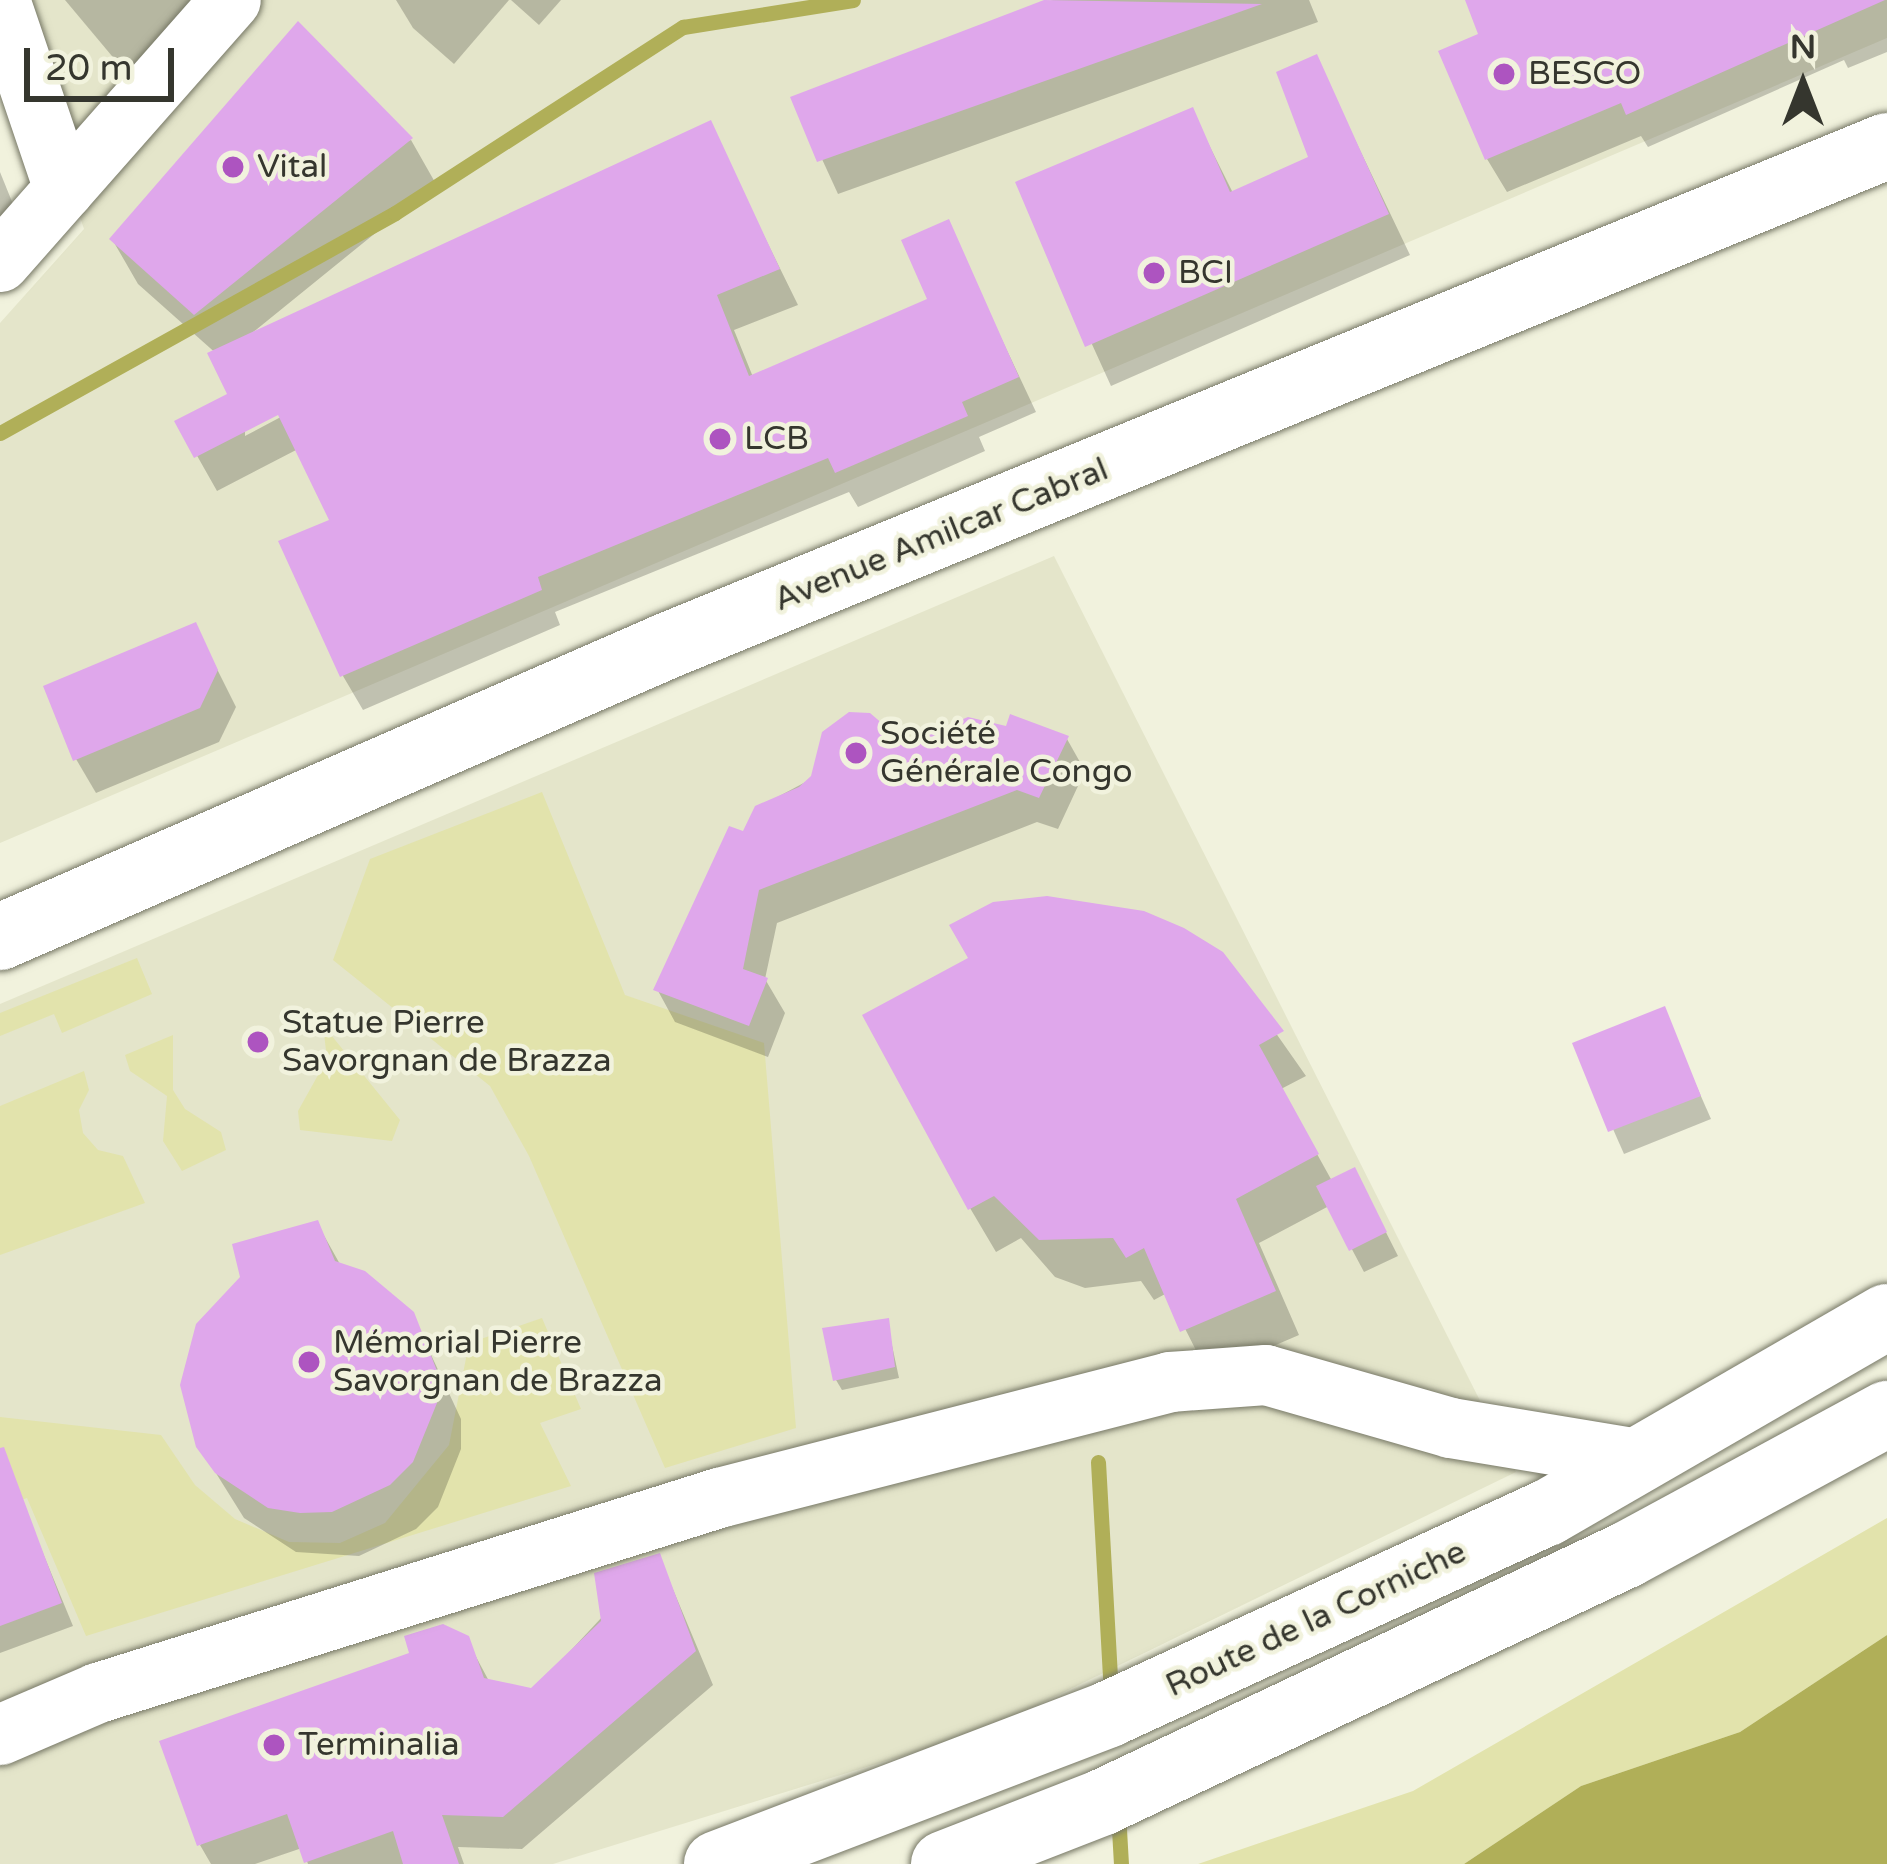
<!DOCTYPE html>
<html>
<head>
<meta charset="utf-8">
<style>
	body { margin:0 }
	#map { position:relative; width:1887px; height:1864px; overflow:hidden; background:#f1f2dd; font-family:"Varela Round",sans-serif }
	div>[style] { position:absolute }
	.built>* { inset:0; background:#e4e5ca }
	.green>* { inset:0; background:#e2e3ac }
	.water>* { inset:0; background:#b0af58 }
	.shadow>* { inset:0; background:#0003 }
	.stream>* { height:15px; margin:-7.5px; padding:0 7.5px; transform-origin:7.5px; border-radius:7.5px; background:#b0af58 }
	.building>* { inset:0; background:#dfa7eb }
	.roads { filter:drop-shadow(0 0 3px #767765) drop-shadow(0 0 3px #767765) }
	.minor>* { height:60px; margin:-30px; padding:0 30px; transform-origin:30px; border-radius:30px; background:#fff }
	.secondary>* { height:66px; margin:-33px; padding:0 33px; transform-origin:33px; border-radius:33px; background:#fff }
	.dots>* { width:33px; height:33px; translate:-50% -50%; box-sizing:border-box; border:6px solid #f1f2dd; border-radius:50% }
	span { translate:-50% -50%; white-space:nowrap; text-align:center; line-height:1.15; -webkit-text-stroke:9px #f1f2dd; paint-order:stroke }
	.poi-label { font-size:33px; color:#35362e }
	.left { translate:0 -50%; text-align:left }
	.street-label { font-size:33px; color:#35362e }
	.north { position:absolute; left:1743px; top:24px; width:120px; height:120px; -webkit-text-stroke:9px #f1f2dd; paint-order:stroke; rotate:0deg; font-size:33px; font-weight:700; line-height:48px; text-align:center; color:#35362e }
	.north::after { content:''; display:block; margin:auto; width:42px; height:54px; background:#35362e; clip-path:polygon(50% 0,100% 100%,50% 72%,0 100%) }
	.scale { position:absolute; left:24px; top:48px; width:150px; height:54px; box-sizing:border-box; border:6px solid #35362e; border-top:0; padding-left:15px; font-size:36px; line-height:42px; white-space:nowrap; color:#35362e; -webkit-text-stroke:9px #f1f2dd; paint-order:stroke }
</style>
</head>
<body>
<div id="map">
	<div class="built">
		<i style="clip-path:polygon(8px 0,1887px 0,1887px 38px,0 843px,0 323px,84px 229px)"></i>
		<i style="clip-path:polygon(1054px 556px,1516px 1472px,986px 1730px,553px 1864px,0 1864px,0 1004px)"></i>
	</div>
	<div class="green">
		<i style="clip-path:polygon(542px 792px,625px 995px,764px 1043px,796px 1428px,665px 1468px,529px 1156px,490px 1086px,333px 960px,370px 859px)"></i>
		<i style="clip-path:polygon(137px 958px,152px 994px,62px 1033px,54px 1014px,0 1036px,0 1013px)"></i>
		<i style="clip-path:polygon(323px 1025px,400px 1120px,392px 1141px,300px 1130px,298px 1111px,327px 1059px)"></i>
		<i style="clip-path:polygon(173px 1035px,173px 1090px,185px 1109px,221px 1132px,226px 1150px,182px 1171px,163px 1141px,167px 1096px,130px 1071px,125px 1055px)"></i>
		<i style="clip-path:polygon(84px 1071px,89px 1090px,79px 1110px,83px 1133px,98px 1150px,123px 1156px,145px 1203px,0 1255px,0 1106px)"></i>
		<i style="clip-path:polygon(542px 1318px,581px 1409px,540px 1423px,571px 1486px,86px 1636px,27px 1498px,0 1507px,0 1417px,161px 1435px,195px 1485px,235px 1519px,289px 1542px,340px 1543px,385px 1523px,449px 1445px,469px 1343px)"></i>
		<i style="clip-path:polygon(1887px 1518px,1887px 1635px,1740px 1732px,1581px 1786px,1464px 1864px,1198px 1864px,1413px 1791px)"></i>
	</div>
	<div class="water">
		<i style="clip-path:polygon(1887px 1635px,1887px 1864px,1464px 1864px,1581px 1786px,1740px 1732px)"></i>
	</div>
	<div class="shadow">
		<i style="clip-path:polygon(65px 0,192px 0,127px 74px)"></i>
		<i style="clip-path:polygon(396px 0,509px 0,454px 64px,413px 28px)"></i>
		<i style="clip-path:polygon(511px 0,561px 0,539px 25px)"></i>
		<i style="clip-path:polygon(1053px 0,1309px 0,1318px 22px,838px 194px,794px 98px)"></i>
		<i style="clip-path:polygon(1468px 0,1887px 0,1887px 52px,1848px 68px,1844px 60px,1648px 147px,1641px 136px,1507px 192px,1487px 159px,1482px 36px)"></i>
		<i style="clip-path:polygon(1316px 58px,1410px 255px,1111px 386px,1019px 184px,1192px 111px,1233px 193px,1312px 159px)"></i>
		<i style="clip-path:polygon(evenodd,709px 124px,798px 305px,734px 330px,753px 377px,931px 300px,947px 223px,1036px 412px,979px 437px,985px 451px,858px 507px,849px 492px,555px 612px,560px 625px,363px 710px,343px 676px,333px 522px,298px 449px,217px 491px,178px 422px,230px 395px,219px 356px,138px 284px,112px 239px,411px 140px,436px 184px,252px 333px,709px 124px,290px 405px,292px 411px,245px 436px,245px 429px,290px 405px)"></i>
		<i style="clip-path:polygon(0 172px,19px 219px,0 244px)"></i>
		<i style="clip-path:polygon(195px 625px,236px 707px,219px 742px,96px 793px,76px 759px)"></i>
		<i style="clip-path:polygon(1067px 739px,1085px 771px,1058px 829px,1037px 822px,777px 923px,765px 979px,785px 1013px,768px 1057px,675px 1022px,657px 989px,757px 808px,813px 778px,904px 747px)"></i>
		<i style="clip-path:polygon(1221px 955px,1306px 1076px,1281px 1089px,1332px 1181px,1366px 1193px,1398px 1256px,1364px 1272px,1329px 1206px,1259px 1243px,1299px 1335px,1208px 1374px,1167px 1293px,1154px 1300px,1141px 1281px,1085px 1288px,1055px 1277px,1021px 1238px,996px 1252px,970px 1208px)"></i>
		<i style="clip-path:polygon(1663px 1010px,1711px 1119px,1624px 1154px,1576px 1045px)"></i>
		<i style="clip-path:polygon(317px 1223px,341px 1266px,412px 1314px,461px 1419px,461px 1449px,438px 1507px,416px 1529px,359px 1556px,296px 1552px,244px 1518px,199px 1446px)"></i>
		<i style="clip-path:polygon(887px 1322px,899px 1378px,842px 1390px,836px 1380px)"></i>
		<i style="clip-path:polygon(26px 1512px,73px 1626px,0 1653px,0 1522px)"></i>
		<i style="clip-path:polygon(659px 1556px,713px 1685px,522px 1849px,458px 1847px,464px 1864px,308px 1864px,302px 1848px,255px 1864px,211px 1864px,200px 1845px,466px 1638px,490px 1683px,532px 1692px)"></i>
	</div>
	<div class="stream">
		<i style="left:0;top:433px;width:452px;rotate:-29.1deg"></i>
		<i style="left:395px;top:213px;width:343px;rotate:-32.9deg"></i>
		<i style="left:683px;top:27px;width:172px;rotate:-9deg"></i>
		<i style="left:1098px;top:1462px;width:230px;rotate:86.8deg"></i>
		<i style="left:1118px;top:1812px;width:52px;rotate:86.7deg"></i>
	</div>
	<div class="building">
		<i style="clip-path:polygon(1044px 0,1262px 4px,817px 162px,790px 97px)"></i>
		<i style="clip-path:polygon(1465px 0,1885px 0,1626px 115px,1621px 103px,1485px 160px,1438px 51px,1478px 34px)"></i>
		<i style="clip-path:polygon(298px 21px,413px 138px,194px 315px,109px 239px)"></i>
		<i style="clip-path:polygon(1317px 54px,1389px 214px,1085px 347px,1015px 182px,1193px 107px,1230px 192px,1308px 157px,1276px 72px)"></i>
		<i style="clip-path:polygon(711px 120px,780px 269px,717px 295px,749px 376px,927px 299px,901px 240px,949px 219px,1019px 377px,962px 402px,968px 416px,835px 473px,828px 458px,538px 577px,542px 590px,340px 677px,278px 541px,329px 520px,278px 415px,194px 458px,174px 421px,227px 394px,207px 353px)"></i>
		<i style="clip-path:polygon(196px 622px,218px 670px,200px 708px,73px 761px,43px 686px)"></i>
		<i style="clip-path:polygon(849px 712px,870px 713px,905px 743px,968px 717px,1006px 726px,1010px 714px,1069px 736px,1039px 798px,1017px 790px,759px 890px,743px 969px,768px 978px,749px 1026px,653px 990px,729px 826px,743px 831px,755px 806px,799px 787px,811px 776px,822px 732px)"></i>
		<i style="clip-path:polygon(1047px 896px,1144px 911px,1184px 928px,1223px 952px,1284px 1031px,1259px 1045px,1319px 1154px,1236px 1199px,1276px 1291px,1180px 1332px,1144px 1248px,1126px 1258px,1113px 1238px,1039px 1240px,994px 1196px,968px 1210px,862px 1015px,968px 958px,949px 925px,993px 902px)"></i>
		<i style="clip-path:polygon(1665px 1006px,1701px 1096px,1608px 1132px,1572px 1043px)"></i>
		<i style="clip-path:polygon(1355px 1167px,1387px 1232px,1349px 1251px,1316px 1186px)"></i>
		<i style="clip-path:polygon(318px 1220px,335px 1261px,365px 1271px,414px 1312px,437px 1371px,437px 1403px,413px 1462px,390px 1485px,332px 1512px,300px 1513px,268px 1508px,215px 1473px,196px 1447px,180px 1385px,196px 1324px,240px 1277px,232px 1244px)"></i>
		<i style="clip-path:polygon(889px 1318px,895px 1367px,833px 1381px,822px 1328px)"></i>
		<i style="clip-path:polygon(4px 1447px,62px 1603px,0 1626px,0 1448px)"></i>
		<i style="clip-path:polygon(660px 1553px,696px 1651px,503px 1817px,442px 1815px,459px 1864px,403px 1864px,393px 1831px,304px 1863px,287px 1814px,197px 1846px,159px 1741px,409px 1653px,404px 1636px,443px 1624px,469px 1636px,484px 1678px,531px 1688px,601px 1621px,594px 1573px)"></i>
	</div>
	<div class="roads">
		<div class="minor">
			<i style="left:0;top:0;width:200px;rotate:71.3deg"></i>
			<i style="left:0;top:262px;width:349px;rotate:-48.6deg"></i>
			<i style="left:0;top:1735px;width:107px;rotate:-23.2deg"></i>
			<i style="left:98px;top:1693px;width:651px;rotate:-17.43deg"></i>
			<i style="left:719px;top:1498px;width:466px;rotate:-14.4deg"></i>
			<i style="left:1170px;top:1382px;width:96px;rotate:-4.2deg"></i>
			<i style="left:1266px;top:1375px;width:192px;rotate:16deg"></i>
			<i style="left:1451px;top:1428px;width:191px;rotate:9.4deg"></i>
		</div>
		<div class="secondary">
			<i style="left:0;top:937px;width:730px;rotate:-23.58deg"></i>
			<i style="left:669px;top:645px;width:1316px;rotate:-22.28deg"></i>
			<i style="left:717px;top:1864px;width:420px;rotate:-20.9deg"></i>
			<i style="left:1109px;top:1714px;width:482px;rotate:-24.7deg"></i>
			<i style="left:1547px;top:1513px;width:392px;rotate:-30deg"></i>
			<i style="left:944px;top:1864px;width:171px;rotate:-21.3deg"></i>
			<i style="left:1103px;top:1802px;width:578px;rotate:-25.28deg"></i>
			<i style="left:1626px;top:1555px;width:297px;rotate:-28.4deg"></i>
		</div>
	</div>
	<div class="dots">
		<i style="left:1504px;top:74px;background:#ad54c0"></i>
		<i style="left:233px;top:167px;background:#ad54c0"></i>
		<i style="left:1154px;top:273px;background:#ad54c0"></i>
		<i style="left:720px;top:439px;background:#ad54c0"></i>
		<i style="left:856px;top:753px;background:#ad54c0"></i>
		<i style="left:258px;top:1042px;background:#ad54c0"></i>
		<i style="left:309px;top:1362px;background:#ad54c0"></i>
		<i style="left:274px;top:1745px;background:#ad54c0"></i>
	</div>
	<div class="poi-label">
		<span class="left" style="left:1528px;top:74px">BESCO</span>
		<span class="left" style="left:257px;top:167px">Vital</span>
		<span class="left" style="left:1178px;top:273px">BCI</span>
		<span class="left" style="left:744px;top:439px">LCB</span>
		<span class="left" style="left:880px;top:753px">Société<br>Générale Congo</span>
		<span class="left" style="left:282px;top:1042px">Statue Pierre<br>Savorgnan de Brazza</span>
		<span class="left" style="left:333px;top:1362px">Mémorial Pierre<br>Savorgnan de Brazza</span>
		<span class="left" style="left:298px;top:1745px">Terminalia</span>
	</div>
	<div class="street-label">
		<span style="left:941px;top:535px;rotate:-22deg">Avenue Amilcar Cabral</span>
		<span style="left:1316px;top:1619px;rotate:-25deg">Route de la Corniche</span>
	</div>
	<div class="north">N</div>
	<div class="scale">20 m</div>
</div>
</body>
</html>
